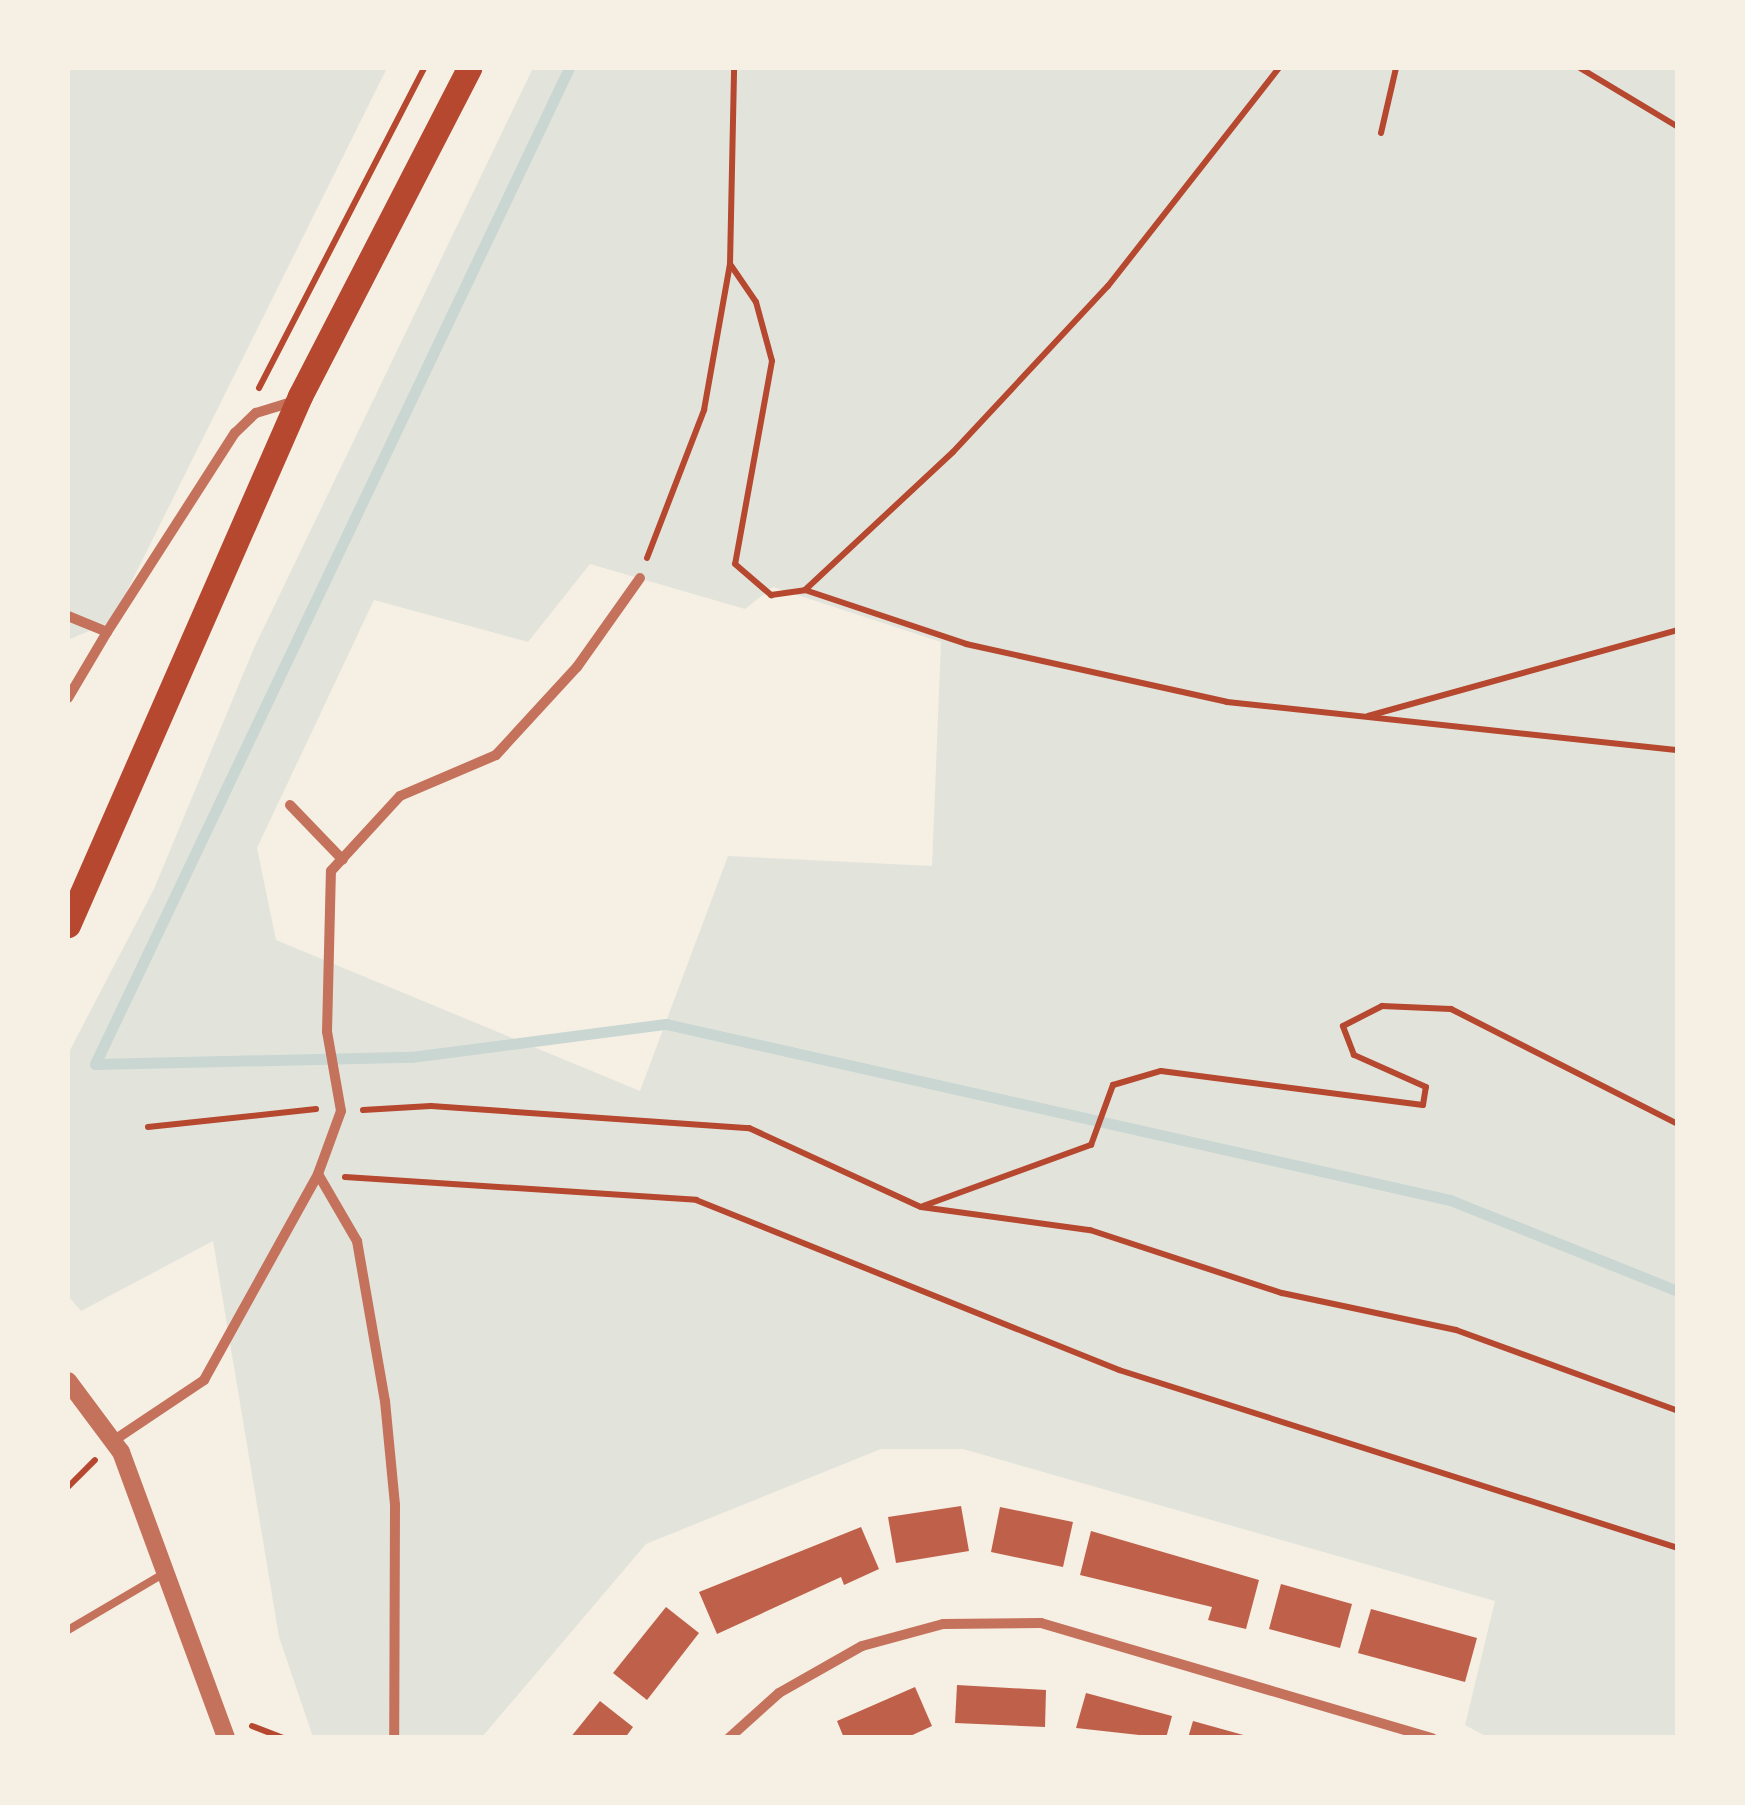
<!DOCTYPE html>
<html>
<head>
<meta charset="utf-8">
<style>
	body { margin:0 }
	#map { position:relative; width:1745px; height:1805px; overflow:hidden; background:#f6efe4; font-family:"Public Sans",sans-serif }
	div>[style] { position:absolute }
	.green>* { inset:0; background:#e2e4dc }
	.stream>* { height:11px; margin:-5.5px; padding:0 5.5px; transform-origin:5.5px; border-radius:5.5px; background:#c9d6d2 }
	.building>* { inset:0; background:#bf614a }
	.path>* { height:6px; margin:-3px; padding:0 3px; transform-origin:3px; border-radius:3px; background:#b5482f }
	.service>* { height:8px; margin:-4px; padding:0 4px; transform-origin:4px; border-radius:4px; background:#c5725c }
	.minor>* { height:10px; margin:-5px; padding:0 5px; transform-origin:5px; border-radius:5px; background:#c5725c }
	.tertiary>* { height:18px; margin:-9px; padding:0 9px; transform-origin:9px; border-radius:9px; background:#c5725c }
	.primary>* { height:25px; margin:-12.5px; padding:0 12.5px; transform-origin:12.5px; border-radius:12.5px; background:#b5482f }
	span { translate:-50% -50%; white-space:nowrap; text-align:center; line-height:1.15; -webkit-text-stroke:8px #f6efe4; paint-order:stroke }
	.frame { position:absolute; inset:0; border:70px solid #f6efe4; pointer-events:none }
</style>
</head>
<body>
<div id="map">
	<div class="green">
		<i style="clip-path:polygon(68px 68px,387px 68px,112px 621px,68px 640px)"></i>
		<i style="clip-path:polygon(evenodd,533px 68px,1677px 68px,1677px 1737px,1487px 1737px,1465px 1725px,1495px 1601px,963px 1449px,881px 1449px,646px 1544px,482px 1737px,313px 1737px,279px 1637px,213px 1241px,81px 1311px,68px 1296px,68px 1054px,154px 889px,254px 648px,533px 68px,590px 564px,745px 609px,773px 587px,941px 642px,932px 866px,728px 856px,640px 1091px,276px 940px,257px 848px,374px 600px,528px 642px,590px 564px)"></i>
	</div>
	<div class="stream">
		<i style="left:569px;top:68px;width:1103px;rotate:115.45deg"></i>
		<i style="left:95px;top:1064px;width:316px;rotate:-1.3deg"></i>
		<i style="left:411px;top:1057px;width:257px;rotate:-7.4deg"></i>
		<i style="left:666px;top:1024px;width:804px;rotate:12.65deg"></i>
		<i style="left:1450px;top:1200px;width:245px;rotate:21.8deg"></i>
	</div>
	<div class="building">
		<i style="clip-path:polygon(961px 1506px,969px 1551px,896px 1563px,888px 1517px)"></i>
		<i style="clip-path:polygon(1000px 1507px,1073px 1522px,1063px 1567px,991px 1552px)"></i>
		<i style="clip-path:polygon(861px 1527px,879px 1569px,844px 1585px,841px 1577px,717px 1634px,699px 1592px)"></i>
		<i style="clip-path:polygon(1091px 1531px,1259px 1580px,1246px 1629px,1208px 1620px,1212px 1607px,1080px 1575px)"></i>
		<i style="clip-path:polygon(1281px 1584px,1352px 1604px,1340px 1648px,1269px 1629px)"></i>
		<i style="clip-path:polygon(666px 1607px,699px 1633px,647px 1700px,613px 1673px)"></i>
		<i style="clip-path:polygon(1371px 1609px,1477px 1638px,1465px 1682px,1358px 1653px)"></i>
		<i style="clip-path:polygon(957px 1685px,1046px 1690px,1045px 1727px,955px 1723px)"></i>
		<i style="clip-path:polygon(915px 1687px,932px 1726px,906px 1738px,844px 1738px,837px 1721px)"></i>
		<i style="clip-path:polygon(1086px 1693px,1172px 1716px,1166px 1738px,1076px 1728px)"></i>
		<i style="clip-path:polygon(600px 1701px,633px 1727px,625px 1738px,570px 1738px)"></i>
		<i style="clip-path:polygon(1193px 1721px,1247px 1736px,1247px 1738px,1188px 1738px)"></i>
	</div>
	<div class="path">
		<i style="left:1580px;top:68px;width:114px;rotate:31deg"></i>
		<i style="left:1381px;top:133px;width:67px;rotate:-77deg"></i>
		<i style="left:730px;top:264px;width:46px;rotate:55.6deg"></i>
		<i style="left:756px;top:302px;width:61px;rotate:74.8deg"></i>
		<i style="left:772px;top:361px;width:206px;rotate:100.3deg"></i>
		<i style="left:735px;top:564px;width:48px;rotate:40.7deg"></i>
		<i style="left:771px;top:595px;width:34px;rotate:-8deg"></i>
		<i style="left:805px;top:590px;width:202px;rotate:-43deg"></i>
		<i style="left:953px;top:452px;width:227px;rotate:-47deg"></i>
		<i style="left:1108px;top:286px;width:277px;rotate:-51.9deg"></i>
		<i style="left:259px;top:388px;width:360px;rotate:-62.7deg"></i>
		<i style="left:647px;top:558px;width:159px;rotate:-68.9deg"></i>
		<i style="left:704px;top:410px;width:148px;rotate:-79.9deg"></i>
		<i style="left:730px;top:264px;width:196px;rotate:-88.8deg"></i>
		<i style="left:805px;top:590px;width:170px;rotate:18.5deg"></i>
		<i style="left:966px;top:644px;width:267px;rotate:12.5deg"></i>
		<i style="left:1227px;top:702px;width:454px;rotate:6.1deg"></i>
		<i style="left:1368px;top:716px;width:322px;rotate:-15.5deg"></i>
		<i style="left:363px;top:1110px;width:68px;rotate:-3.4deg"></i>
		<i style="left:431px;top:1106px;width:319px;rotate:4deg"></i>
		<i style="left:749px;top:1128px;width:189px;rotate:24.7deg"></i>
		<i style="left:921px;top:1207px;width:171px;rotate:7.8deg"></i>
		<i style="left:1090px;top:1230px;width:202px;rotate:18.2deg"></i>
		<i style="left:1282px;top:1293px;width:178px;rotate:12deg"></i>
		<i style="left:1456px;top:1330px;width:236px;rotate:20deg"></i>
		<i style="left:148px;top:1127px;width:169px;rotate:-6.1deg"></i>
		<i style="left:345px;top:1177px;width:352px;rotate:3.7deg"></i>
		<i style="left:696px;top:1200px;width:456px;rotate:21.9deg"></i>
		<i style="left:1119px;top:1370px;width:587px;rotate:17.66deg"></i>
		<i style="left:923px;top:1206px;width:179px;rotate:-20deg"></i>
		<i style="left:1091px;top:1145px;width:64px;rotate:-69.9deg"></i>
		<i style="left:1113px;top:1085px;width:50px;rotate:-16.3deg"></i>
		<i style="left:1161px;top:1071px;width:264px;rotate:7.4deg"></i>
		<i style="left:1423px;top:1105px;width:18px;rotate:-81deg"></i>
		<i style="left:1426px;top:1087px;width:79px;rotate:-156deg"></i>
		<i style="left:1354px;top:1055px;width:31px;rotate:-111deg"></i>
		<i style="left:1343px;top:1026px;width:44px;rotate:-27.1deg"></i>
		<i style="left:1382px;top:1006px;width:69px;rotate:2.5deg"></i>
		<i style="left:1451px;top:1009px;width:254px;rotate:26.9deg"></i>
		<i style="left:68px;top:1487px;width:38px;rotate:-45deg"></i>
		<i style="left:252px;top:1726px;width:33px;rotate:21deg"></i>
	</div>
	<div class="service">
		<i style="left:68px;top:1630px;width:110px;rotate:-30.5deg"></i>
	</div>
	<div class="minor">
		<i style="left:68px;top:616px;width:42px;rotate:22.3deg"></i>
		<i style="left:107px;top:632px;width:237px;rotate:-57.3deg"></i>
		<i style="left:235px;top:433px;width:29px;rotate:-44deg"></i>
		<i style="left:256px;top:413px;width:38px;rotate:-17deg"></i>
		<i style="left:68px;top:698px;width:77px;rotate:-59.4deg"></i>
		<i style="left:290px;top:805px;width:76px;rotate:46.1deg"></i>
		<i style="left:318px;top:1174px;width:78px;rotate:59.8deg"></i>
		<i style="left:357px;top:1241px;width:162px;rotate:80.1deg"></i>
		<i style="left:385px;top:1401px;width:104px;rotate:84.5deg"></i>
		<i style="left:395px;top:1505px;width:233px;rotate:90.2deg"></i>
		<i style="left:113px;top:1441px;width:110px;rotate:-33.8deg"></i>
		<i style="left:204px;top:1380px;width:235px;rotate:-61deg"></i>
		<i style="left:318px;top:1174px;width:67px;rotate:-69.9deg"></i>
		<i style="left:341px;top:1111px;width:80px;rotate:-100deg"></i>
		<i style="left:327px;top:1032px;width:161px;rotate:-88.6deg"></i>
		<i style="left:331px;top:871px;width:102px;rotate:-47.4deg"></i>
		<i style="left:400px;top:796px;width:104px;rotate:-23.1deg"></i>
		<i style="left:496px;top:755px;width:120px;rotate:-47.4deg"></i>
		<i style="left:577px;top:667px;width:109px;rotate:-54.7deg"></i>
		<i style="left:729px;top:1738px;width:67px;rotate:-42deg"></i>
		<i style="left:779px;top:1693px;width:95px;rotate:-29.5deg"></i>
		<i style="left:862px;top:1646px;width:84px;rotate:-15.2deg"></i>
		<i style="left:943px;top:1624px;width:98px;rotate:-0.6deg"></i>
		<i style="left:1041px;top:1623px;width:408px;rotate:16.4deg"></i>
	</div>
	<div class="tertiary">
		<i style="left:68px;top:1381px;width:89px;rotate:53.3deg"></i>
		<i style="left:121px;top:1452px;width:305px;rotate:69.8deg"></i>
	</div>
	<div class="primary">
		<i style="left:68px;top:925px;width:578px;rotate:-66.32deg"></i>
		<i style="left:300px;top:396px;width:369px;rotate:-62.7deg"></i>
	</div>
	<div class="frame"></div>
</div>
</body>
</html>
